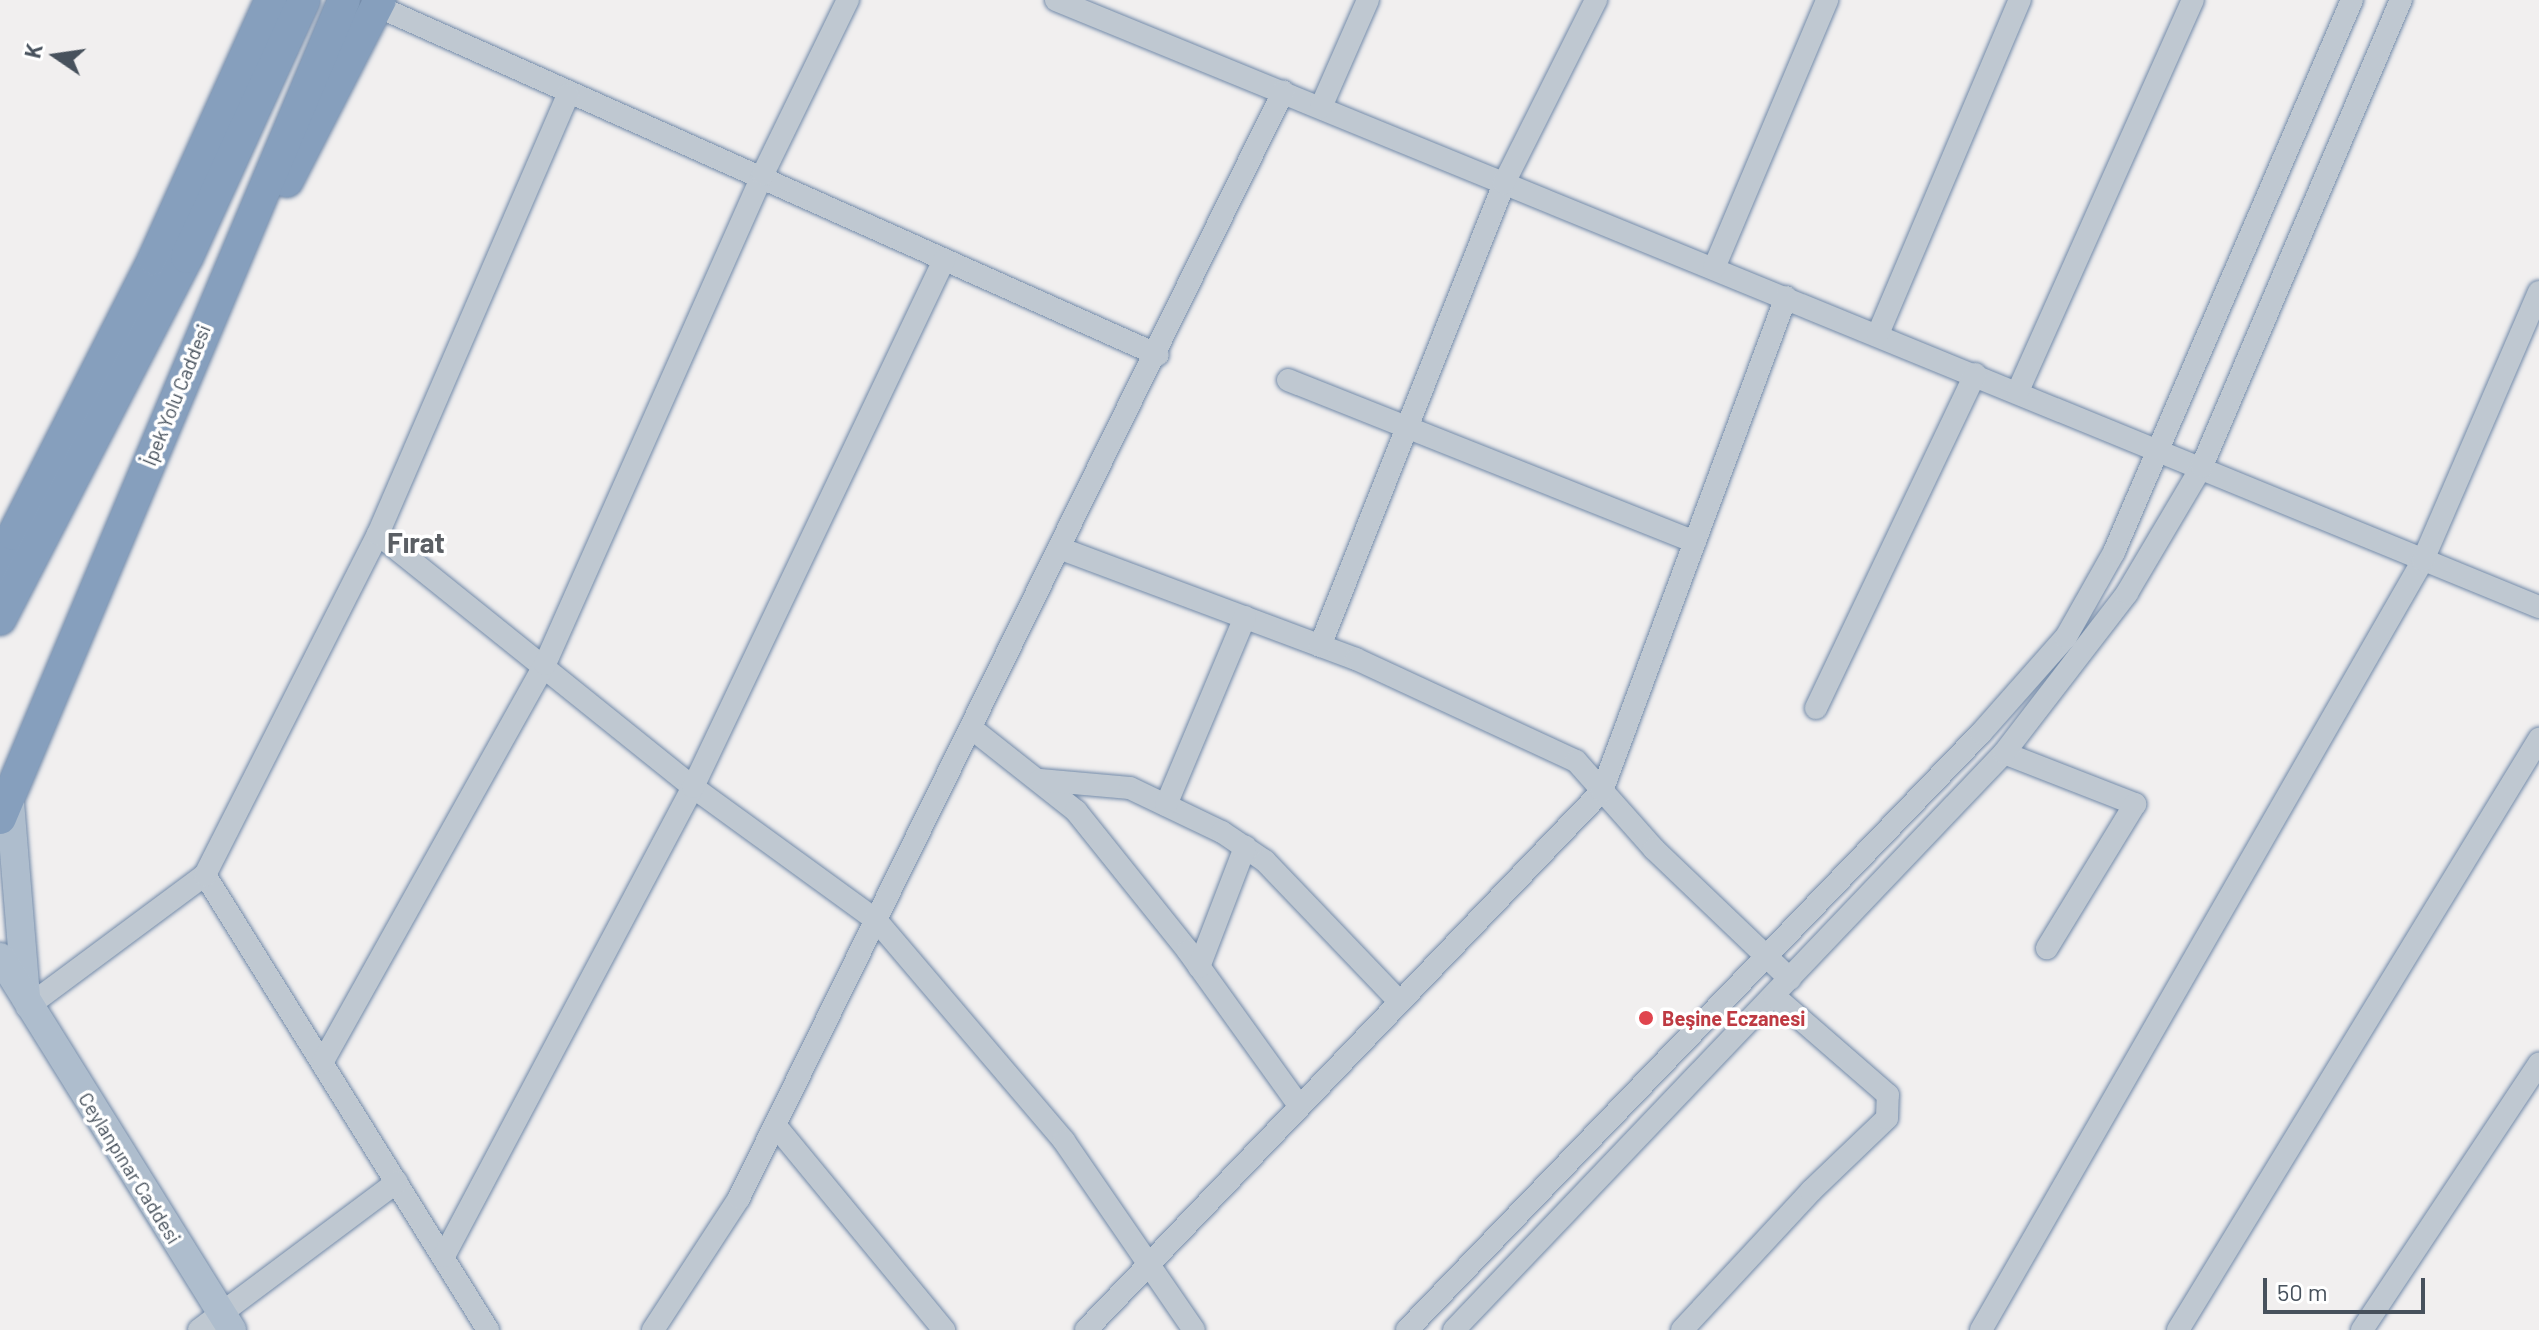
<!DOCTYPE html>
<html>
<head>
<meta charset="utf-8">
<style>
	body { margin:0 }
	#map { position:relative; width:2539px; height:1330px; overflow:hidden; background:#f1efef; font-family:Barlow,sans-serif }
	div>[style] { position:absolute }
	.roads { filter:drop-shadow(0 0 2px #728aa9) drop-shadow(0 0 2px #728aa9) }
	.minor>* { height:22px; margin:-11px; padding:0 11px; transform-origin:11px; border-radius:11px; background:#bfc8d1 }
	.major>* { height:28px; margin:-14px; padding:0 14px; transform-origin:14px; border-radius:14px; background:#aebdcd }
	.highway>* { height:32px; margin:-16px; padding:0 16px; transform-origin:16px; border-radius:16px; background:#869fbd }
	.dots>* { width:22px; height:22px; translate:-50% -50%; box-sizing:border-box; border:4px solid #fff; border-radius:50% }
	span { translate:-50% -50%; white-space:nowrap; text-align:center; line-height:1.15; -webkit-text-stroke:7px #fff; paint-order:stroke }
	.street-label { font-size:20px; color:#47515c }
	.health-label { font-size:20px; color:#be3a42; font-weight:700 }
	.left { translate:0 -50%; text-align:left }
	.district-label { font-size:28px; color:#5b5f64; font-weight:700 }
	.north { position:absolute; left:16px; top:16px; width:80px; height:80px; -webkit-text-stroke:6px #fff; paint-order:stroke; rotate:283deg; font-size:22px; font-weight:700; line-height:32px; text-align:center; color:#47515c }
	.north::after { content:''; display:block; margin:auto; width:28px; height:36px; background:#47515c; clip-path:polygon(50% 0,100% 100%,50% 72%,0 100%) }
	.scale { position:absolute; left:2263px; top:1278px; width:162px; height:36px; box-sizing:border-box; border:4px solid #47515c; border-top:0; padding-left:10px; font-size:24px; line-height:28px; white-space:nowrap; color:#47515c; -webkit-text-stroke:6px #fff; paint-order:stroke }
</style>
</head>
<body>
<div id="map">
	<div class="roads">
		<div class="minor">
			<i style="left:1056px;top:0;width:1602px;rotate:22.26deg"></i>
			<i style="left:377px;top:6px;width:855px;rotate:24.08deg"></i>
			<i style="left:1321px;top:107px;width:117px;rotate:-66.3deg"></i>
			<i style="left:1714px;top:268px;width:291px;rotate:-67.1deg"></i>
			<i style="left:1878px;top:334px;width:363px;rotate:-67deg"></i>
			<i style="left:1288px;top:380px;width:438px;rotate:21.7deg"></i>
			<i style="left:2018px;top:391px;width:428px;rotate:-65.9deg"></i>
			<i style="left:378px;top:534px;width:404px;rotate:38.8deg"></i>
			<i style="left:693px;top:787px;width:226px;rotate:36deg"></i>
			<i style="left:876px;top:920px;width:290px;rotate:49.6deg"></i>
			<i style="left:1064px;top:1141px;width:229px;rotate:55.5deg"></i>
			<i style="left:1059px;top:548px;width:317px;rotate:20.5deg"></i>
			<i style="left:1356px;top:659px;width:242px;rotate:24.9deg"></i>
			<i style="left:1576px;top:761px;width:118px;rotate:48.4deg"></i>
			<i style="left:1654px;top:849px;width:188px;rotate:43.7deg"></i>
			<i style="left:1320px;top:646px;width:498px;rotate:-68.3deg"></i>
			<i style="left:1504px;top:183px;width:205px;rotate:-63.3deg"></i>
			<i style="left:1816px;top:708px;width:370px;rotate:-64.5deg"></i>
			<i style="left:971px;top:728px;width:134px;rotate:38.3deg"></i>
			<i style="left:1076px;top:811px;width:179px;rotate:51.3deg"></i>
			<i style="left:1188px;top:951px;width:188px;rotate:54.3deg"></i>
			<i style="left:2004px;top:753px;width:141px;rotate:21.3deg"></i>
			<i style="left:2135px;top:804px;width:169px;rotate:121.4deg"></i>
			<i style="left:1040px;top:780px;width:90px;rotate:5.1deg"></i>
			<i style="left:1130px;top:788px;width:102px;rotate:25.6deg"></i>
			<i style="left:1222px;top:832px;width:52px;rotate:34deg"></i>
			<i style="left:1265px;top:861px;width:194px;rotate:46.3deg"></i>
			<i style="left:1166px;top:805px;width:204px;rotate:-67.2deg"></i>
			<i style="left:205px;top:875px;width:536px;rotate:58.12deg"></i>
			<i style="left:1199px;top:967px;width:129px;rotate:-69deg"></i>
			<i style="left:27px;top:1007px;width:222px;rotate:-36.6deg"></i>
			<i style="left:205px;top:875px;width:382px;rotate:-63.1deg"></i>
			<i style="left:378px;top:534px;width:478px;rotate:-66.6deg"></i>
			<i style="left:322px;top:1063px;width:457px;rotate:-60.8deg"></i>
			<i style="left:545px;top:664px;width:536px;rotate:-66.02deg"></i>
			<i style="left:763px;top:174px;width:194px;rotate:-64deg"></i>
			<i style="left:775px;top:1125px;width:266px;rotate:50.5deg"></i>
			<i style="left:444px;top:1256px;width:531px;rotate:-62.04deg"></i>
			<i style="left:693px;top:787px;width:584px;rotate:-64.53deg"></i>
			<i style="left:199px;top:1330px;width:247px;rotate:-36.8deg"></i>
			<i style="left:653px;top:1330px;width:158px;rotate:-56.9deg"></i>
			<i style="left:739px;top:1198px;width:1233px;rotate:-63.81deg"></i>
			<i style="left:1086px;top:1330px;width:746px;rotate:-46.25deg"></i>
			<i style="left:1602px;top:791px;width:527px;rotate:-69.57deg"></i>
			<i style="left:1407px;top:1330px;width:828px;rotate:-46.13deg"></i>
			<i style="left:1981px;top:733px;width:128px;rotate:-48.5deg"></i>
			<i style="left:2066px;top:637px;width:98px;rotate:-60.5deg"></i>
			<i style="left:2114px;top:552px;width:601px;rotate:-66.68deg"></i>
			<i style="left:1454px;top:1330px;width:797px;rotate:-46.37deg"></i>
			<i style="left:2004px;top:753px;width:202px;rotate:-52.4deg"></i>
			<i style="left:2127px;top:593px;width:147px;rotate:-59.4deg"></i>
			<i style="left:2202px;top:466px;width:507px;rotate:-66.88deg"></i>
			<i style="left:1682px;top:1330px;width:190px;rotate:-47.1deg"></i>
			<i style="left:1811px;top:1191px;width:105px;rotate:-43.8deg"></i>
			<i style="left:1887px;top:1118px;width:23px;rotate:-88deg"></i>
			<i style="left:1888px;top:1095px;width:151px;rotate:-139deg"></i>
			<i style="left:1981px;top:1330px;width:888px;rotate:-60.14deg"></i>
			<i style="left:2423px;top:560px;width:292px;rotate:-66.6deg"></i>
			<i style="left:2178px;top:1330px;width:693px;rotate:-58.58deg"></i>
			<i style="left:2362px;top:1330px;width:320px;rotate:-56.4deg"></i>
		</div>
		<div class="major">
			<i style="left:9px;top:790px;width:209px;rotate:85.3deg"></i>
			<i style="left:0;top:957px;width:439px;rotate:58.1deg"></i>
		</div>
		<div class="highway">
			<i style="left:287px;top:181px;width:203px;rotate:-62.8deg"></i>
			<i style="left:0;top:574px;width:42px;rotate:-70.7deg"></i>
			<i style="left:14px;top:534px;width:309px;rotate:-63deg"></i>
			<i style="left:154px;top:259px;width:284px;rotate:-65.7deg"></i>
			<i style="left:0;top:619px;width:407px;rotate:-62.7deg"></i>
			<i style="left:187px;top:257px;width:282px;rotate:-65.5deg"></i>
			<i style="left:0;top:818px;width:887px;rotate:-67.19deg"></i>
		</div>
	</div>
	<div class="dots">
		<i style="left:1646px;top:1018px;background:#e0444e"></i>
	</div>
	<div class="street-label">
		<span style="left:176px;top:395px;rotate:-68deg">İpek Yolu Caddesi</span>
		<span style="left:130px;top:1168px;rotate:58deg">Ceylanpınar Caddesi</span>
	</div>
	<div class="health-label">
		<span class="left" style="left:1662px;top:1018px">Beşine Eczanesi</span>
	</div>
	<div class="district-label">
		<span style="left:416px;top:542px">Fırat</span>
	</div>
	<div class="north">K</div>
	<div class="scale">50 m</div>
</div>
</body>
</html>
